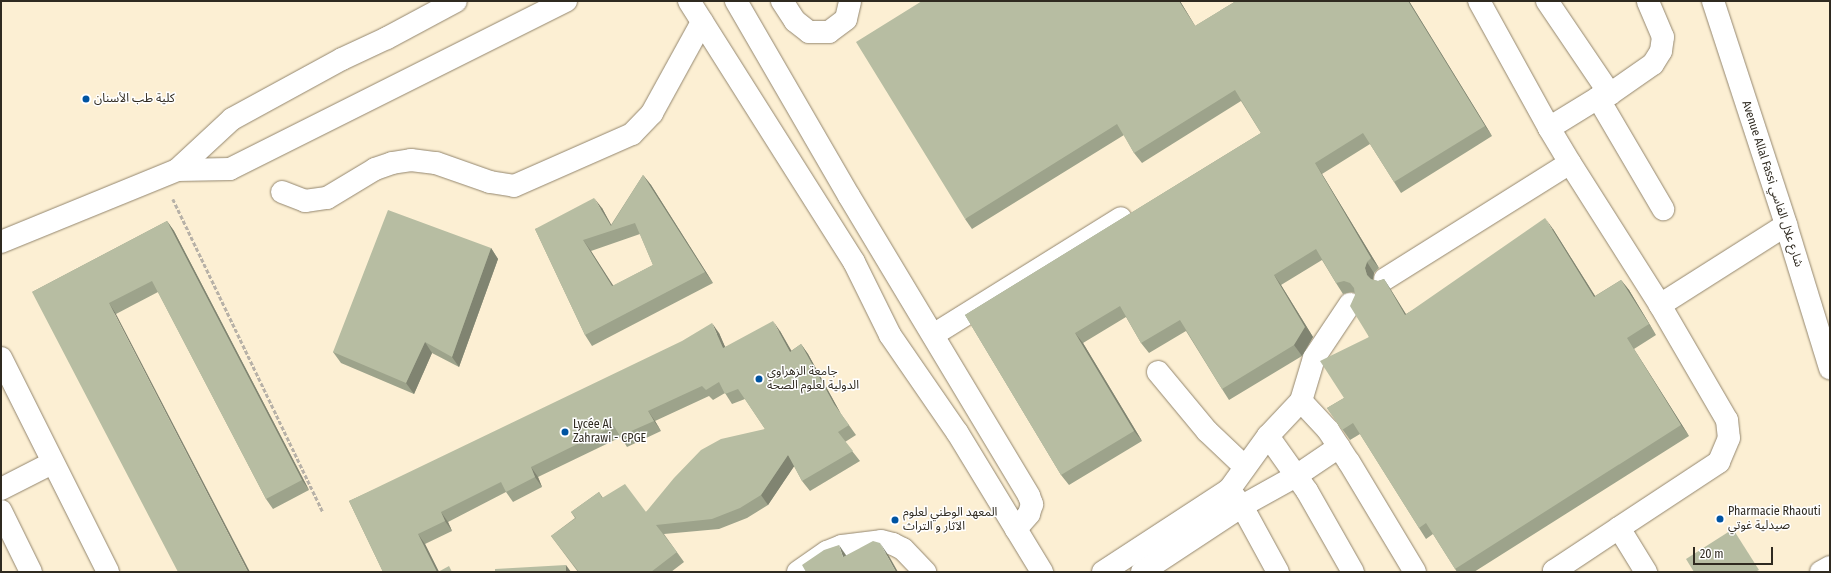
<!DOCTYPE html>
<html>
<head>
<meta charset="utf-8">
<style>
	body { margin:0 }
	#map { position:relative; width:1831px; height:573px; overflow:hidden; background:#fef8ee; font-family:"Fira Sans Condensed","Noto Sans Arabic",sans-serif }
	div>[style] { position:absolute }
	.built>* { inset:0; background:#fcefd3 }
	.path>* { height:2.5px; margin-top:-1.25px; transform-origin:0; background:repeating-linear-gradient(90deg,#b7b1a7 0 4px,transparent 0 6px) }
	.roads { filter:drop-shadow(0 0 1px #93866e) drop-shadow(0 0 1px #93866e) }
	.minor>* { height:22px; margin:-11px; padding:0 11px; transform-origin:11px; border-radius:11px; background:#fff }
	.wall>* { inset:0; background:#9da38b }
	.shaded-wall>* { inset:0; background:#808471 }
	.building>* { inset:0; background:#b7bda2 }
	.dots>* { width:11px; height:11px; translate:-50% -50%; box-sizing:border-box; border:2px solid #fff; border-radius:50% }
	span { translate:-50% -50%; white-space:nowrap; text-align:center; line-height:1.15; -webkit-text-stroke:3px #fff; paint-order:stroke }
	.poi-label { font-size:12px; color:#2f2a20 }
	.left { translate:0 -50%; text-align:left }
	.street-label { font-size:12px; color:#2f2a20 }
	.frame { position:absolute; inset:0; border:2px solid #2f2a20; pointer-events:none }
	.scale { position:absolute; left:1693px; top:547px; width:80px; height:18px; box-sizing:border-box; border:2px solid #2f2a20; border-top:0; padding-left:5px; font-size:12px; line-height:14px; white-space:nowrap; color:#2f2a20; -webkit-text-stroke:3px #fff; paint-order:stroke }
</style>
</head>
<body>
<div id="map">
	<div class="built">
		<i style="clip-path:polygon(1px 1px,1830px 1px,1830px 572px,1px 572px)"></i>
	</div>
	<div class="path">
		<i style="left:173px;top:199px;width:347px;rotate:64.4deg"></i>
	</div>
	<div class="roads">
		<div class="minor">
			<i style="left:689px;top:1px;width:309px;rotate:57.7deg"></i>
			<i style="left:854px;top:262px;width:81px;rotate:63.7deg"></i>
			<i style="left:890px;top:335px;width:118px;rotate:55.4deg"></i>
			<i style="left:957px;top:432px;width:164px;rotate:58.7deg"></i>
			<i style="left:736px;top:1px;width:225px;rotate:59.9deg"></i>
			<i style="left:849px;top:196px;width:350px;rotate:59deg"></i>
			<i style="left:1029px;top:496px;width:9px;rotate:69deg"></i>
			<i style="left:1032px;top:504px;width:10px;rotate:107deg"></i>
			<i style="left:1029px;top:514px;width:20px;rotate:131deg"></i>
			<i style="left:782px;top:1px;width:24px;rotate:57deg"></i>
			<i style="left:795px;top:21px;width:18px;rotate:38deg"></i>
			<i style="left:809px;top:32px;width:20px"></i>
			<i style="left:829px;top:32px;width:21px;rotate:-37deg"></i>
			<i style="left:846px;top:19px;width:18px;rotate:-77deg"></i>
			<i style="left:1479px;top:1px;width:145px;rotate:61.1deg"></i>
			<i style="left:1549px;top:128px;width:57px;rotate:-31.5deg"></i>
			<i style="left:1598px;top:98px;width:13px;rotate:-18deg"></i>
			<i style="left:1610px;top:94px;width:52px;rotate:-34.9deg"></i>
			<i style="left:1653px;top:64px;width:15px;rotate:-58deg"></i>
			<i style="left:1661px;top:51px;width:14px;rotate:-82deg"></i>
			<i style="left:1663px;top:37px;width:39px;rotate:-113deg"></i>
			<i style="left:1547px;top:1px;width:112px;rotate:55.9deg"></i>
			<i style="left:1713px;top:1px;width:236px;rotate:71.9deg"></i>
			<i style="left:1786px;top:225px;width:150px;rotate:72.9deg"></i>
			<i style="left:1598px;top:98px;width:129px;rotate:59.6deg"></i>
			<i style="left:1549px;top:128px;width:41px;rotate:59deg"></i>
			<i style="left:1570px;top:163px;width:168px;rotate:57.6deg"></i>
			<i style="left:1660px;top:305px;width:133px;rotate:59.8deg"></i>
			<i style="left:1727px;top:420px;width:18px;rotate:84deg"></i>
			<i style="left:1729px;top:438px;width:26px;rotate:113deg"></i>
			<i style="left:1719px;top:462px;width:120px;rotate:146.6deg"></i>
			<i style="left:1619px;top:528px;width:52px;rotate:58.5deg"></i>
			<i style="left:177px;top:170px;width:53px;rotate:-1.1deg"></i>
			<i style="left:230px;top:169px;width:376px;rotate:-26.6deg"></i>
			<i style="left:282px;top:192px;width:25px;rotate:21deg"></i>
			<i style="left:305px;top:201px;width:22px;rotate:-8deg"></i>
			<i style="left:327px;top:198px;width:56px;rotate:-31.1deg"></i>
			<i style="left:375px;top:169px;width:18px;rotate:-19deg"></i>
			<i style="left:392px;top:163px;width:19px;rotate:-9deg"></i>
			<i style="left:411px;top:160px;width:25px;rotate:7deg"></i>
			<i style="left:436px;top:163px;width:57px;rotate:19.4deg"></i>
			<i style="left:490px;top:182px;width:24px;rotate:9deg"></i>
			<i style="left:514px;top:186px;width:129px;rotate:-23.8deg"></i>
			<i style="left:632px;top:134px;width:29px;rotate:-46deg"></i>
			<i style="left:652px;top:113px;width:104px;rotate:-61.2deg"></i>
			<i style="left:1px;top:242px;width:190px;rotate:-22.2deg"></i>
			<i style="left:177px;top:170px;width:75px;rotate:-42.8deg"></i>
			<i style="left:232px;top:119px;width:125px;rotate:-28.6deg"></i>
			<i style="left:342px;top:59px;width:50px;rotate:-25deg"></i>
			<i style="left:387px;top:38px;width:78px;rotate:-28.2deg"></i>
			<i style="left:1385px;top:279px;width:218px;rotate:-32.1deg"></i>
			<i style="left:1660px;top:305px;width:149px;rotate:-32.4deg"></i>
			<i style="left:933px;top:335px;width:221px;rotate:-31.9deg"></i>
			<i style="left:1px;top:358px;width:239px;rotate:63.4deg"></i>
			<i style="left:1158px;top:372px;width:77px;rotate:50.3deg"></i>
			<i style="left:1207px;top:431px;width:52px;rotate:43.5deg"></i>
			<i style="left:1301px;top:401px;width:40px;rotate:47deg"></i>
			<i style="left:1328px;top:430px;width:38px;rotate:57deg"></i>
			<i style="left:1349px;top:462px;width:128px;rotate:59deg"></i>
			<i style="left:1268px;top:436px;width:67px;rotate:54.7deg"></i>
			<i style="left:1307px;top:491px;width:93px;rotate:60.4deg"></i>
			<i style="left:1px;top:489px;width:57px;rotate:-27deg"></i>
			<i style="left:1px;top:511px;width:68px;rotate:63.8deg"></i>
			<i style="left:798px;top:572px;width:35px;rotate:-35deg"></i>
			<i style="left:827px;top:552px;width:16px;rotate:-22deg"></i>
			<i style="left:842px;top:546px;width:39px;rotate:-7deg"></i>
			<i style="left:881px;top:541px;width:12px;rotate:14deg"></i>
			<i style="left:893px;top:544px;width:11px;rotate:27deg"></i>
			<i style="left:903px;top:549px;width:32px;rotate:46deg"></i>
			<i style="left:1103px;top:572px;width:150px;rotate:-33.1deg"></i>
			<i style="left:1142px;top:572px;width:120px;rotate:-33.4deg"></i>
			<i style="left:1242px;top:506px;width:62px;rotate:-29.1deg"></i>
			<i style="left:1296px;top:476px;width:52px;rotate:-34deg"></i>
			<i style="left:1278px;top:572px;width:75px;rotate:-118.6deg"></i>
			<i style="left:1242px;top:506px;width:21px;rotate:-129deg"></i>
			<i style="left:1229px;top:490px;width:67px;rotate:-54.2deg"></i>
			<i style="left:1268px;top:436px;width:48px;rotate:-46.7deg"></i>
			<i style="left:1301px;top:401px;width:45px;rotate:-73.2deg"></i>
			<i style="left:1314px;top:358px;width:65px;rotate:-56.3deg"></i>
			<i style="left:1554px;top:572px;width:1px;rotate:-90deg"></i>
			<i style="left:1554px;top:571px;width:78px;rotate:-33.5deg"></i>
			<i style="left:1821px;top:572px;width:10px;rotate:-29deg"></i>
		</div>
	</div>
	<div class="wall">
		<i style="clip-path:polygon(1180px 1px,1195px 26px,1236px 1px,1409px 1px,1492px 136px,1401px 193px,1394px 182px,1370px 144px,1322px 174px,1379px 268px,1374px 273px,1373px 280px,1378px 281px,1384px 279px,1391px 290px,1406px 314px,1553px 229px,1595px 296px,1621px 280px,1629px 290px,1656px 335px,1634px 349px,1689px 436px,1474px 572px,1457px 572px,1433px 534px,1426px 539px,1419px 528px,1360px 434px,1350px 440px,1327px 408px,1344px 398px,1369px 337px,1355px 293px,1351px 292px,1343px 294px,1336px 283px,1322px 260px,1281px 285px,1313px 337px,1302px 356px,1229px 400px,1222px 389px,1186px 331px,1149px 353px,1141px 343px,1126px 317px,1083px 343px,1142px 441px,1069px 485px,1061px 475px,965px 315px,1261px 133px,1241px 101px,1142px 163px,1134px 153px,1124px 135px,972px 229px,965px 219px)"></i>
		<i style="clip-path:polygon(evenodd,643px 175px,651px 185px,713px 283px,592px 346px,585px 335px,535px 229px,602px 208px,611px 225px,643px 175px,640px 234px,653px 265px,613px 286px,591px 251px,640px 234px)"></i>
		<i style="clip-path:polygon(167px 221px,174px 231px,309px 490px,273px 509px,266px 499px,158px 292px,116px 314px,32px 292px)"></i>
		<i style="clip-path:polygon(491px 248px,498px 259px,459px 367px,432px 353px,414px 394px,341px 363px,333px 352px)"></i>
		<i style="clip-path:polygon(780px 331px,791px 351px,801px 344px,808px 354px,841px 414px,856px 435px,845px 442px,860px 461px,810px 491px,802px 481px,794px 466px,768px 505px,747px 518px,719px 529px,664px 534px,684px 562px,671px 572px,578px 572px,551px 536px,575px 518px,571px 512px,599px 492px,603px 498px,646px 512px,765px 429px,745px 399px,732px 404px,725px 393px,713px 400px,709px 396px,655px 421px,661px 431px,627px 447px,621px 437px,538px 477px,542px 487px,513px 502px,506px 492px,448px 522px,452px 531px,425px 544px,439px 572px,454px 572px,383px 572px,349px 501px,719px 333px,725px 347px)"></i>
	</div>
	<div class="shaded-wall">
		<i style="clip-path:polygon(1179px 1px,1180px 1px,1202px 37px,1195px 26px)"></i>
		<i style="clip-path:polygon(1408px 1px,1409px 1px,1492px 136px,1485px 126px)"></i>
		<i style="clip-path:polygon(1315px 163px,1322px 174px,1379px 268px,1371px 258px)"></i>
		<i style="clip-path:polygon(643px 175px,651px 185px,713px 283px,705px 272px)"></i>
		<i style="clip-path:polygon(594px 198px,602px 208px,614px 230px,611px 226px)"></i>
		<i style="clip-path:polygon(1545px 218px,1553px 229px,1602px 307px,1594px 297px)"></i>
		<i style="clip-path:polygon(167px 221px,174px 231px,309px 490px,302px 480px)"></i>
		<i style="clip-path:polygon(583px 240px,591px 251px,620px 296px,612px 286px)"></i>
		<i style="clip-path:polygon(491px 248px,498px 259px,459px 367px,452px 357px)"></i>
		<i style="clip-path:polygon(1367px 262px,1374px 273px,1373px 279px,1375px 286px,1367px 275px,1365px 268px)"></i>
		<i style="clip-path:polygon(1274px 275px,1281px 285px,1313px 337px,1302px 356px,1294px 345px)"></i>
		<i style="clip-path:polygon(1384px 279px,1391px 290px,1413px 326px,1405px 315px)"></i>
		<i style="clip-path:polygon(1621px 280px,1629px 290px,1656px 335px)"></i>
		<i style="clip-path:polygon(109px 303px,116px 314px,250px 572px,248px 572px)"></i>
		<i style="clip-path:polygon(773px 321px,780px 331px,798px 362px,790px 352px)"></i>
		<i style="clip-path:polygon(712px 323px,719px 333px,730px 358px,723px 348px)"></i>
		<i style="clip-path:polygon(1075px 333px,1083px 343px,1142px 441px,1134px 431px)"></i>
		<i style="clip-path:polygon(1627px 338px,1634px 349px,1689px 436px,1681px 425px)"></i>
		<i style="clip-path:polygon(425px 342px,432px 353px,414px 394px,406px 383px)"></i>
		<i style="clip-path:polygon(801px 344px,808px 354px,841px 414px,856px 435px,834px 404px)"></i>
		<i style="clip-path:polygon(648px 411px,655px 421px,661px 431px,654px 421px)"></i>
		<i style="clip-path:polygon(788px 455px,795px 465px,768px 505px,761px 495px)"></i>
		<i style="clip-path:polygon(531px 467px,538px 477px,542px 487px,535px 477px)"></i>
		<i style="clip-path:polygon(441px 512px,448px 522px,452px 531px,445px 521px)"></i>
		<i style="clip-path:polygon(418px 534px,425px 544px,439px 572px,437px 572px)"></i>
		<i style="clip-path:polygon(880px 543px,889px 556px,898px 572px,896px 572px)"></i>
		<i style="clip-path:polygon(839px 545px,848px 558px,843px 557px)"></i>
		<i style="clip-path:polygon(566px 565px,571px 572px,566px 572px)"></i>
	</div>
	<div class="building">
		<i style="clip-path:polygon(922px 1px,1179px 1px,1195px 26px,1236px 1px,1408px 1px,1485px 126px,1394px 182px,1363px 133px,1315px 163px,1371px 258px,1367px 262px,1365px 268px,1367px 275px,1371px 279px,1378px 281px,1384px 279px,1405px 315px,1545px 218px,1594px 297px,1621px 280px,1649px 324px,1627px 338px,1681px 425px,1455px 569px,1426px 523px,1419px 528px,1353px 423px,1342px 430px,1327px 408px,1344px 398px,1320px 361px,1369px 337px,1350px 306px,1355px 295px,1354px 288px,1350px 283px,1344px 281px,1336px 283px,1316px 249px,1274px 275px,1305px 327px,1294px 345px,1222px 389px,1180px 320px,1141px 343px,1120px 306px,1075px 333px,1134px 431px,1061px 475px,965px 315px,1261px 133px,1235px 90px,1134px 153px,1117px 124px,965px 219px,856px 42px)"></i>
		<i style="clip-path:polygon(evenodd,643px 175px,705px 272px,585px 335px,535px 229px,594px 198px,611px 226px,643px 175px,635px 223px,653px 265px,612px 286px,583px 240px,635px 223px)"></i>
		<i style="clip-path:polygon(388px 210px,491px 248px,452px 357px,425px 342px,406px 383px,333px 352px)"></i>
		<i style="clip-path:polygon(167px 221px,302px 480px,266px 499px,152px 281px,109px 303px,248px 572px,178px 572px,32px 292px)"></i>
		<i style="clip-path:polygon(773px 321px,790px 352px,801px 344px,834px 404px,849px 425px,838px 432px,853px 451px,802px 481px,788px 455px,761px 495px,740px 508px,712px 519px,656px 525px,677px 552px,651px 572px,579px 572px,551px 536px,576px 518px,571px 512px,599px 492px,602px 498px,625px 484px,646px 512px,674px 478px,701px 450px,721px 439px,765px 429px,738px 389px,725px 394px,719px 382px,706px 390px,702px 386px,648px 411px,654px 421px,620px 436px,614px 426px,531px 467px,535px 477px,506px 492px,501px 482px,441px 512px,445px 521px,418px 534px,437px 572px,383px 572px,349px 501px,682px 341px,712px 323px,723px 348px)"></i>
		<i style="clip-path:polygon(1733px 529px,1759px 570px,1755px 572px,1694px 572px,1686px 559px)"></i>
		<i style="clip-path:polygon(873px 541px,880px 543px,896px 572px,806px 572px,802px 565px,824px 550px,839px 545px,843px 557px)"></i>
		<i style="clip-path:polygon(566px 565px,566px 572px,495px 572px,495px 569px)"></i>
		<i style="clip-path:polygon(449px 566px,452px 572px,438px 572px)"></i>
	</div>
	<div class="dots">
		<i style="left:86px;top:99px;background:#0054a2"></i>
		<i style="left:759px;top:379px;background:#0054a2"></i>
		<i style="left:565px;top:432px;background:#0054a2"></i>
		<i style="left:1720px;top:519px;background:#0054a2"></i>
		<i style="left:895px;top:520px;background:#0054a2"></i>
	</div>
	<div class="poi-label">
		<span class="left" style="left:94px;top:99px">كلية طب الأسنان</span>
		<span class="left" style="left:767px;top:379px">جامعة الزهراوي<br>الدولية لعلوم الصحة</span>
		<span class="left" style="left:573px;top:432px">Lycée Al<br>Zahrawi - CPGE</span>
		<span class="left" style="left:1728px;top:519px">Pharmacie Rhaouti<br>صيدلية غوتي</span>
		<span class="left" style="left:903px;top:520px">المعهد الوطني لعلوم<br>الآثار و التراث</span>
	</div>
	<div class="street-label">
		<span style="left:1772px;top:184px;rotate:72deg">Avenue Allal Fassi شارع علال الفاسي</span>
	</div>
	<div class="frame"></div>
	<div class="scale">20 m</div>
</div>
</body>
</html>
